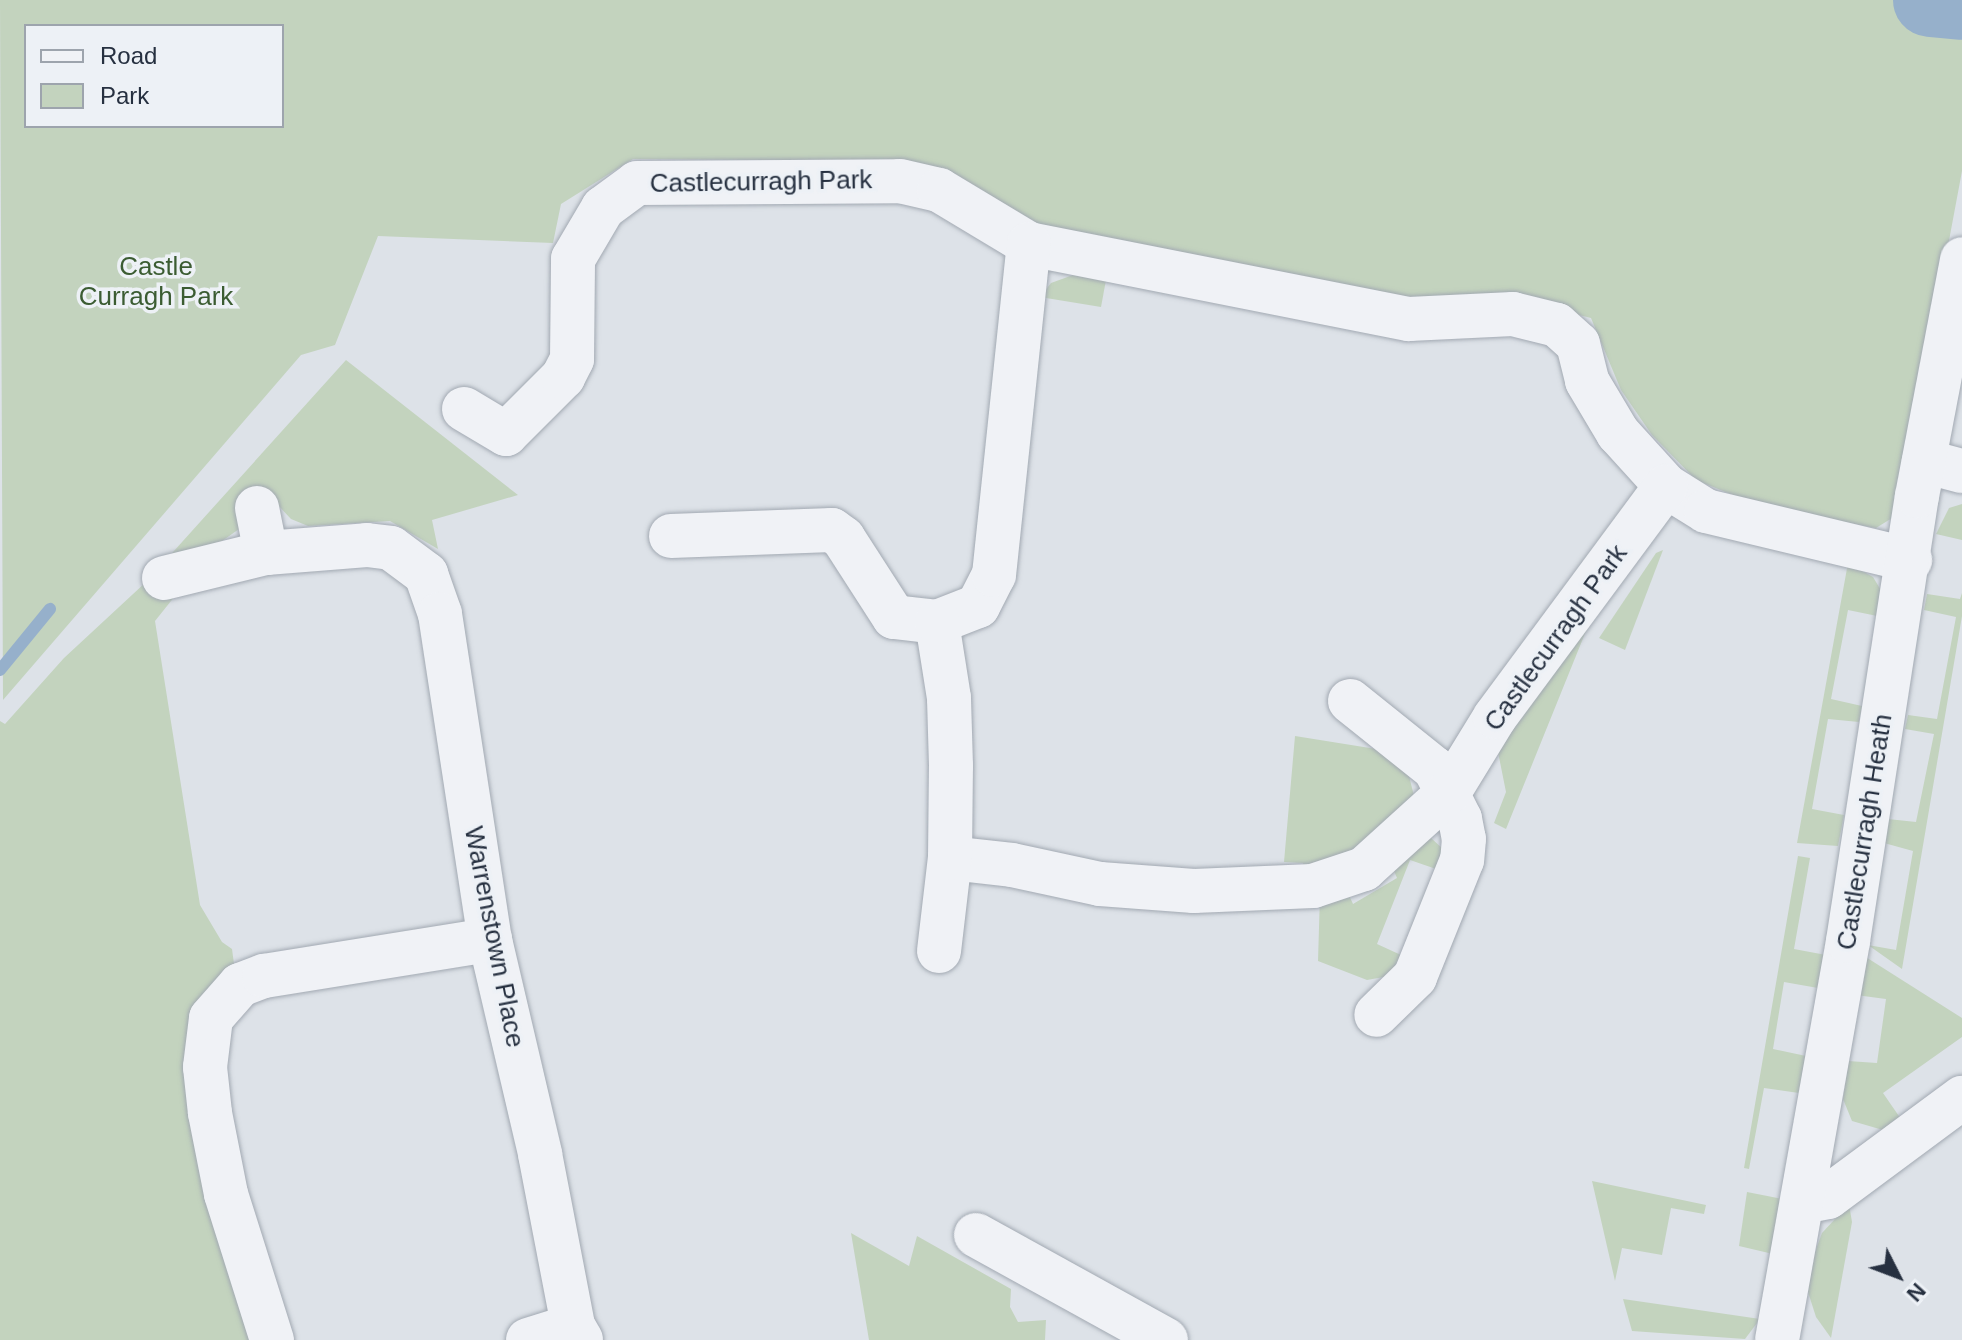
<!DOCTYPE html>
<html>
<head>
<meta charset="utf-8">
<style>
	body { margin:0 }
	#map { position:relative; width:1962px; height:1340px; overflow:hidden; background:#dde2e8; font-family:Helvetica,sans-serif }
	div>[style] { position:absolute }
	.green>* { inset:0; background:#c3d3be }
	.stream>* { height:12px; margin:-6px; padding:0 6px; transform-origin:6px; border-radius:6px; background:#96b0cb }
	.river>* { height:74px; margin:-37px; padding:0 37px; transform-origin:37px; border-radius:37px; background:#96b0cb }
	.roads { filter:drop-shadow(0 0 2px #a2a9b2) drop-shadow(0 0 2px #a2a9b2) }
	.minor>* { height:44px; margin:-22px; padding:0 22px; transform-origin:22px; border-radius:22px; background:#f0f2f6 }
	span { translate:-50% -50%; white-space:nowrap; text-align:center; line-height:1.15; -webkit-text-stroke:7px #edf1f6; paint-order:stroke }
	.street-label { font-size:26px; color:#263040 }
	.park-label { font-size:26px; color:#3b5c32 }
	.legend { position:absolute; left:24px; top:24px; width:260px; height:104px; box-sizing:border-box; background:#edf1f6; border:2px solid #9da4ad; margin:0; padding:10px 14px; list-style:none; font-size:24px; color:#263040 }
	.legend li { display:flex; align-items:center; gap:16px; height:40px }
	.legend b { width:40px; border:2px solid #9da4ad }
	.north { position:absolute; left:1858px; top:1236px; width:80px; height:80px; -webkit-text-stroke:6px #edf1f6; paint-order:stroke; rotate:132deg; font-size:22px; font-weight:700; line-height:32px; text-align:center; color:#263040 }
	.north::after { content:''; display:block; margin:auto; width:28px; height:36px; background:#263040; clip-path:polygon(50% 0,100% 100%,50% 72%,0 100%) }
</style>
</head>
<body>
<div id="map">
	<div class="green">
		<i style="clip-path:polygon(evenodd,0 0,1962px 0,1962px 171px,1900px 503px,1897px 515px,1876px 528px,1765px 508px,1696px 480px,1652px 435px,1621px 390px,1591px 318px,1523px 301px,1416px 304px,1042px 230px,877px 161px,633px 159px,561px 204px,553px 243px,378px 236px,335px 345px,301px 355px,3px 700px,0 0,26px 26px,282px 26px,282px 126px,26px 126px,26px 26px)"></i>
		<i style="clip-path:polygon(1073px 275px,1106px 280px,1101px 307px,1040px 297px,1051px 283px)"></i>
		<i style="clip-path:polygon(346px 360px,518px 495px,432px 520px,438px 549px,390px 521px,308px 526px,291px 519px,276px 503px,215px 546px,155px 621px,200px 905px,222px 942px,232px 949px,234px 964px,197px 1001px,251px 1340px,0 1340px,0 721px,5px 724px,64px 658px,146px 582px)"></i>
		<i style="clip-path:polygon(1962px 504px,1962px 540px,1936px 534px,1949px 508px)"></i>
		<i style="clip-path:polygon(1663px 550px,1625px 650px,1599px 638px,1656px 553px)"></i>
		<i style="clip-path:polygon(1848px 563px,1873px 577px,1882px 592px,1882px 617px,1848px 610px,1831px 699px,1862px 706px,1859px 722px,1828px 719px,1812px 809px,1844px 815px,1838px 846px,1797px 843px)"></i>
		<i style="clip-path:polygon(1962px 593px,1962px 616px,1902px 969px,1868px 945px,1896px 950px,1913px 851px,1884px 843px,1888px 819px,1916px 822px,1934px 734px,1905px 729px,1908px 715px,1937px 719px,1956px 617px,1924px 610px,1927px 594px,1960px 599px)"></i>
		<i style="clip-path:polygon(1586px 631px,1506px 829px,1494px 823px,1506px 792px,1497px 747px)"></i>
		<i style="clip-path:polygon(1295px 736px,1376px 749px,1409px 776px,1415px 800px,1388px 835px,1303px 875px,1303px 863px,1284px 862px)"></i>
		<i style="clip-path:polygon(1431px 838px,1443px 849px,1439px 870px,1410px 860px,1377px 944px,1401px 955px,1389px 976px,1367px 980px,1318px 961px,1320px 894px,1346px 889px,1353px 904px,1397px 878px,1391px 864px)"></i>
		<i style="clip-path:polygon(1798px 856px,1810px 858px,1794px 949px,1826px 955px,1818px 988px,1784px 982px,1773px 1049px,1806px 1056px,1799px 1093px,1764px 1088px,1749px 1169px,1744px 1168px)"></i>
		<i style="clip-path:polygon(1861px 954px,1962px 1018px,1962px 1037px,1883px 1093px,1903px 1122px,1883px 1130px,1852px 1121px,1843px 1099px,1848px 1061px,1877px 1063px,1886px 999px,1856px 995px)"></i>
		<i style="clip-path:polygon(1592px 1181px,1706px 1205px,1704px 1214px,1671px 1208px,1662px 1255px,1622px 1248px,1615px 1281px)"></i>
		<i style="clip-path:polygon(1747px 1192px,1783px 1199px,1773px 1254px,1739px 1246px)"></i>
		<i style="clip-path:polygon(1849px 1204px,1852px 1222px,1831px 1338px,1816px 1317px,1808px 1292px,1811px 1263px,1822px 1233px)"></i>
		<i style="clip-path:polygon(851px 1233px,909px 1266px,917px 1236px,1011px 1289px,1010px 1307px,1018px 1322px,1046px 1320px,1045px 1340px,869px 1340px)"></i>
		<i style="clip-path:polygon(1623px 1299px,1719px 1313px,1760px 1319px,1745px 1339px,1632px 1331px)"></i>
	</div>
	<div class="stream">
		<i style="left:0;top:670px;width:79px;rotate:-50.7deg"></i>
	</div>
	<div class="river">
		<i style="left:1930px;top:0;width:32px;rotate:5deg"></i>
	</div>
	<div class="roads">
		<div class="minor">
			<i style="left:464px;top:409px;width:49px;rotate:30.8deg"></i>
			<i style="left:506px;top:434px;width:81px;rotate:-45deg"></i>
			<i style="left:563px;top:377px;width:20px;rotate:-63deg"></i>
			<i style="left:572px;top:359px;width:100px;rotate:-89.4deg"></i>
			<i style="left:573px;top:259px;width:59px;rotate:-59.5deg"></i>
			<i style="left:603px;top:208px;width:42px;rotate:-36.3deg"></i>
			<i style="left:637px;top:183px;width:263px;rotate:-0.4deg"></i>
			<i style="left:900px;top:181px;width:40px;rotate:13deg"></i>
			<i style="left:939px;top:190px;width:105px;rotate:31deg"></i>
			<i style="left:1029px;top:244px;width:387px;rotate:11.2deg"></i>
			<i style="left:1409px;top:319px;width:104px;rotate:-2.8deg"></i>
			<i style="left:1513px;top:314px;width:45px;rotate:14deg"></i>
			<i style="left:1557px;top:325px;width:28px;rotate:42deg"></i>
			<i style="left:1578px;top:344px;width:38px;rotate:76deg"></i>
			<i style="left:1587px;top:381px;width:61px;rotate:59.2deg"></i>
			<i style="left:1618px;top:433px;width:72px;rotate:47.8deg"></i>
			<i style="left:1666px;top:486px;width:47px;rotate:32deg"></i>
			<i style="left:1706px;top:511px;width:210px;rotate:13.5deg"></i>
			<i style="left:1924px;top:461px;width:39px;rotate:15deg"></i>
			<i style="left:257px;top:508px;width:46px;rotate:78.7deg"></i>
			<i style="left:671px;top:536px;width:161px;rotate:-2.1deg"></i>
			<i style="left:832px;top:530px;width:14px;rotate:36deg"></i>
			<i style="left:843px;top:538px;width:94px;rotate:57.2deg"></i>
			<i style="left:894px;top:617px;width:43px;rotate:6.6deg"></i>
			<i style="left:164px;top:578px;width:105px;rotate:-13.8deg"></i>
			<i style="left:266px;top:553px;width:101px;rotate:-4.5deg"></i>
			<i style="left:367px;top:545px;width:24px;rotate:7deg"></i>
			<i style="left:391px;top:548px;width:44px;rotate:36.6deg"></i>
			<i style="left:426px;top:574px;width:42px;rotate:70.7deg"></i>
			<i style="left:440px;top:614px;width:330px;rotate:81.3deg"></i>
			<i style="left:490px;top:940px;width:220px;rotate:76.8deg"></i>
			<i style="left:540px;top:1154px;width:175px;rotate:79.1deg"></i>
			<i style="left:573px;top:1326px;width:16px;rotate:60deg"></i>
			<i style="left:1350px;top:701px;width:109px;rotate:38.7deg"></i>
			<i style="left:1435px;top:769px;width:56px;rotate:63.4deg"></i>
			<i style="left:1460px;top:819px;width:20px;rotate:79deg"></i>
			<i style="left:1464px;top:839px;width:21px;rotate:95deg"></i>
			<i style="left:1462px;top:860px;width:126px;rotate:111.9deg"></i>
			<i style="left:1415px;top:977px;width:54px;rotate:135.7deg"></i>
			<i style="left:950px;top:858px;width:62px;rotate:6.4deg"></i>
			<i style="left:1012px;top:865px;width:90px;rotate:12.2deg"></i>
			<i style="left:1100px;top:884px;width:94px;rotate:4.3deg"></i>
			<i style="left:1194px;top:891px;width:119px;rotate:-2.4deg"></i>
			<i style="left:1313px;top:886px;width:54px;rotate:-18.4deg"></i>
			<i style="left:1364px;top:869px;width:115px;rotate:-42.2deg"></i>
			<i style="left:1449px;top:792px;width:88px;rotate:-58.5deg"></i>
			<i style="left:1495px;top:717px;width:287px;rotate:-53.5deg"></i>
			<i style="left:939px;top:951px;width:94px;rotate:-83.3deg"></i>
			<i style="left:950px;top:858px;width:92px;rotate:-89.4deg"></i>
			<i style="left:951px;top:766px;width:68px;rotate:-91.7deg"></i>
			<i style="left:949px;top:698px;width:77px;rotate:-99deg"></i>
			<i style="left:937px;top:622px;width:44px;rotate:-21.3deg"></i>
			<i style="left:978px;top:606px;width:35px;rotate:-63deg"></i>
			<i style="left:994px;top:575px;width:333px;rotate:-84deg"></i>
			<i style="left:1803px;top:1202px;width:25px;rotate:-11deg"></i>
			<i style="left:1828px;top:1197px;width:167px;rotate:-36.5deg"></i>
			<i style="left:976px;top:1235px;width:217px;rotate:28.9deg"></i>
			<i style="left:272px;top:1340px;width:153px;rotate:-107.5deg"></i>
			<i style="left:226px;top:1194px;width:83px;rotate:-101.2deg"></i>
			<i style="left:210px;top:1113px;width:46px;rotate:-96.2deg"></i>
			<i style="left:205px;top:1067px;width:49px;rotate:-83deg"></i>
			<i style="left:211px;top:1018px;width:44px;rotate:-48.7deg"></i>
			<i style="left:240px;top:985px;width:26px;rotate:-21deg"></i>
			<i style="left:264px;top:976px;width:229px;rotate:-9.1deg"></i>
			<i style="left:528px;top:1340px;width:47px;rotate:-17.3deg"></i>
			<i style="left:1777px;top:1340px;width:405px;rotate:-79.9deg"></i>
			<i style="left:1848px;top:941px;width:450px;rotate:-81.2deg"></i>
			<i style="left:1917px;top:496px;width:241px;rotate:-79.2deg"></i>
		</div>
	</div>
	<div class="street-label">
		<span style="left:761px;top:182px;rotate:-1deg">Castlecurragh Park</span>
		<span style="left:1556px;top:638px;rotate:-54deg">Castlecurragh Park</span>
		<span style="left:1865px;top:832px;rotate:-81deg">Castlecurragh Heath</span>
		<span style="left:494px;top:937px;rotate:79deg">Warrenstown Place</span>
	</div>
	<div class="park-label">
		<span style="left:156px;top:282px">Castle<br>Curragh Park</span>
	</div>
	<ul class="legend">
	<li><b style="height:10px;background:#f0f2f6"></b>Road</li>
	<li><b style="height:22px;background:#c3d3be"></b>Park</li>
	</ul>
	<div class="north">N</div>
</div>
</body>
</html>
